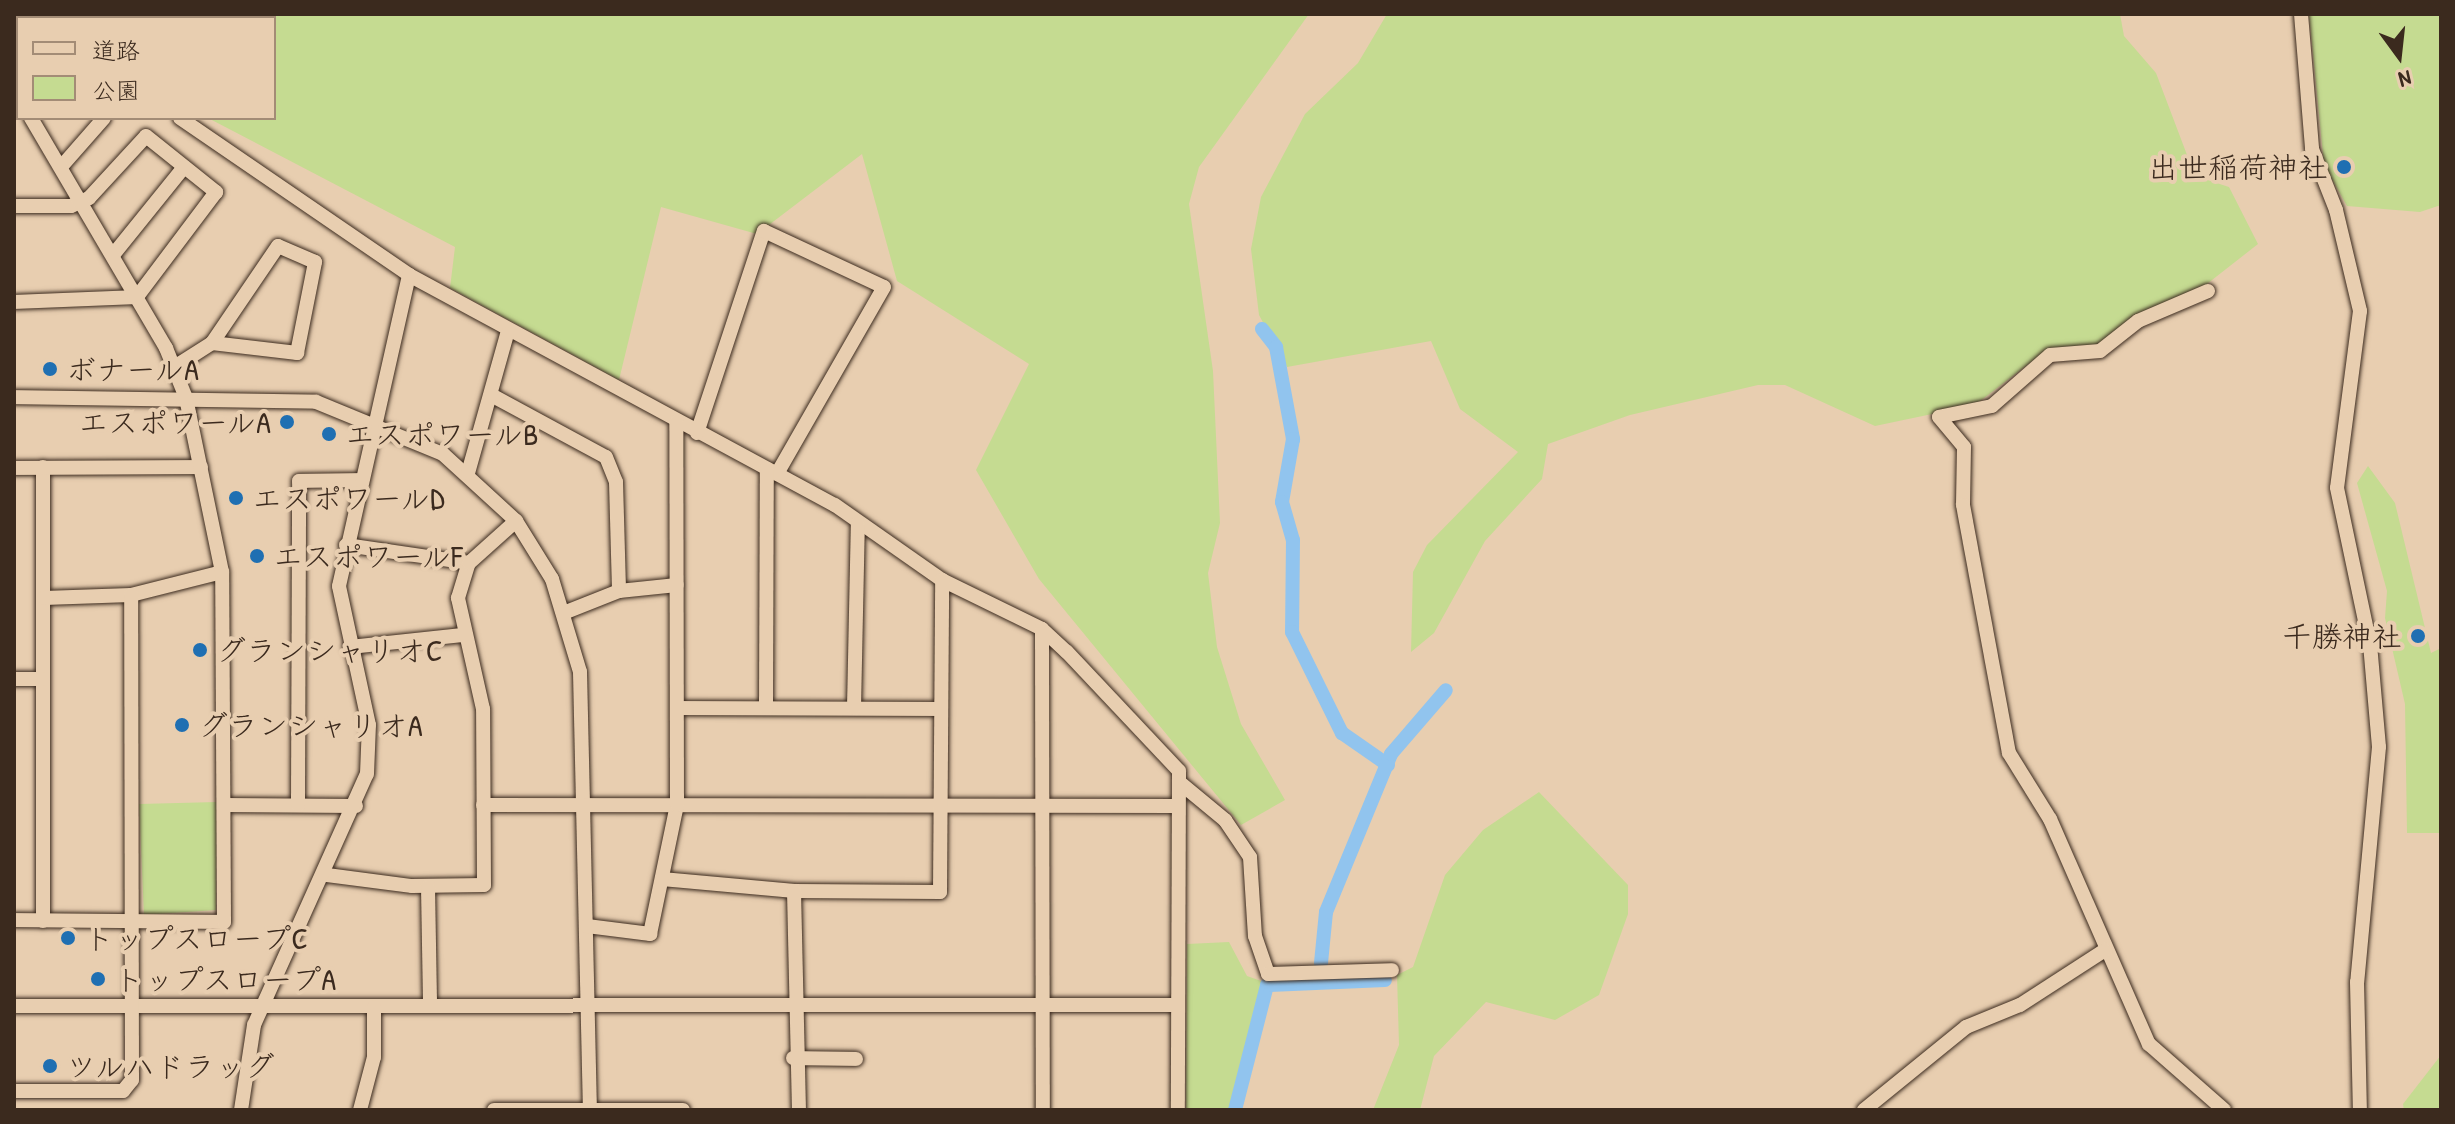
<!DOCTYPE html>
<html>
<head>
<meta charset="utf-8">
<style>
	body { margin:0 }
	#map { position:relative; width:2455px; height:1124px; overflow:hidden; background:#e8ceb0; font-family:"Patrick Hand","Klee One",sans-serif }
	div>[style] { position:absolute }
	.green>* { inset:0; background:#c5db91 }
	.canal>* { height:14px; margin:-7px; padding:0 7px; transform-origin:7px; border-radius:7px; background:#91c4ee }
	.roads { filter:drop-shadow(0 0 2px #3b2a1e) drop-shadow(0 0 2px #3b2a1e) }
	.minor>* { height:14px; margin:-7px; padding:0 7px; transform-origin:7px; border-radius:7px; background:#e8ceb0 }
	.dots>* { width:22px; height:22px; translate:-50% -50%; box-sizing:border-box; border:4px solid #e8ceb0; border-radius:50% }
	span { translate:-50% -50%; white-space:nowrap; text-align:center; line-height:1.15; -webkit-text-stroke:8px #e8ceb0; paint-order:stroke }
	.poi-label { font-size:30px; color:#3b2a1e }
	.right { translate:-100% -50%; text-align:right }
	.left { translate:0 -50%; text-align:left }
	.frame { position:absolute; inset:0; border:16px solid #3b2a1e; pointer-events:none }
	.legend { position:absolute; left:16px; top:16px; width:260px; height:104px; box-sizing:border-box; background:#e8ceb0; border:2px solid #a38c76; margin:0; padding:10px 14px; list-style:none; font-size:24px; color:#3b2a1e }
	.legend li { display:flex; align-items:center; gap:16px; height:40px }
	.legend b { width:40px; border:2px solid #a38c76 }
	.north { position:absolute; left:2359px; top:16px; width:80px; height:80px; -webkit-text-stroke:6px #e8ceb0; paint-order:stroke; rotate:165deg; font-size:22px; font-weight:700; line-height:32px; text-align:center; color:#3b2a1e }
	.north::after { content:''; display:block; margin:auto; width:28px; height:36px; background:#3b2a1e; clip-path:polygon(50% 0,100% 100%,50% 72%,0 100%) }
</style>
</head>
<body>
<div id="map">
	<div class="green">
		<i style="clip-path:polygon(242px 14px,1309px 14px,1199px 167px,1189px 204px,1213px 371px,1220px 523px,1208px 573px,1217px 647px,1241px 724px,1285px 800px,1241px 825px,1039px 579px,976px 470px,1029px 364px,897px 281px,862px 154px,757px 234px,661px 207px,619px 380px,450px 288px,455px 247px,208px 118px,274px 118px,274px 18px)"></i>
		<i style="clip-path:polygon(1387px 14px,2120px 14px,2124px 36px,2156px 73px,2195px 176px,2229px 187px,2258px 244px,2198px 291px,2102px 344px,2048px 349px,1975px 405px,1875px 426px,1785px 385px,1758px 385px,1630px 415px,1548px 444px,1542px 479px,1485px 541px,1434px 633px,1411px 652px,1413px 572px,1427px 545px,1518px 452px,1460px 409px,1431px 341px,1287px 367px,1259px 315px,1251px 249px,1261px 197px,1305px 114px,1358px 63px)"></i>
		<i style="clip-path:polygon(2309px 14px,2441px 14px,2441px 205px,2420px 212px,2347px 206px,2324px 165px)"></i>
		<i style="clip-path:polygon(2368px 466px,2395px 503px,2431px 653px,2441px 648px,2441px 833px,2407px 833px,2405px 704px,2385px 618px,2387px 591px,2357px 483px)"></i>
		<i style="clip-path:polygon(1539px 792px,1628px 885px,1628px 914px,1599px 995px,1555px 1020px,1486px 1002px,1434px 1056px,1420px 1110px,1373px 1110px,1399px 1045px,1397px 975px,1413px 967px,1445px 875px,1483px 830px)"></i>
		<i style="clip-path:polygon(217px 802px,216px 910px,144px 915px,139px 804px)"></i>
		<i style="clip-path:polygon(1229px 942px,1247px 976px,1264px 982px,1231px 1110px,1186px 1110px,1187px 944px)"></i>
		<i style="clip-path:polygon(2441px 1055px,2441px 1110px,2404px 1110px,2403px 1104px)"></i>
	</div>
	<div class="canal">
		<i style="left:1262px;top:329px;width:23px;rotate:52deg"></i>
		<i style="left:1276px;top:347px;width:94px;rotate:79.5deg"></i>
		<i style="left:1293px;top:439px;width:64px;rotate:99.9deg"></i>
		<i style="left:1282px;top:502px;width:40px;rotate:74deg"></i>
		<i style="left:1293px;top:540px;width:92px;rotate:90.6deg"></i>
		<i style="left:1292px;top:632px;width:113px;rotate:63.7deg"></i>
		<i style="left:1342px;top:733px;width:56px;rotate:34.8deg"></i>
		<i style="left:1321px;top:963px;width:51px;rotate:-84.4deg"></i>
		<i style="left:1326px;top:912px;width:171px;rotate:-67.6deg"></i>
		<i style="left:1391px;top:754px;width:84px;rotate:-49.3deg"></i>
		<i style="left:1235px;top:1110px;width:129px;rotate:-75.6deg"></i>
		<i style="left:1267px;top:985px;width:118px;rotate:-2.4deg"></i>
	</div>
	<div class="roads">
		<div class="minor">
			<i style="left:63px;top:14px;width:5px;rotate:53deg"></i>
			<i style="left:2301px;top:14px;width:135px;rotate:85.3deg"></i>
			<i style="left:2312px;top:149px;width:66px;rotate:68.5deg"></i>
			<i style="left:2336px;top:210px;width:104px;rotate:76.6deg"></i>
			<i style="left:2360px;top:311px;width:178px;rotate:97.4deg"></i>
			<i style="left:2337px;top:488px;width:159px;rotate:78.1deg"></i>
			<i style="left:2370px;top:644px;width:103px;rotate:85deg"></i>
			<i style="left:2379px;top:747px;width:236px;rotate:95.3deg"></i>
			<i style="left:2357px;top:982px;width:128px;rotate:88.7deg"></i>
			<i style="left:146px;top:18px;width:4px;rotate:-76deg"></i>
			<i style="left:14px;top:90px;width:8px;rotate:60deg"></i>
			<i style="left:180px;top:118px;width:278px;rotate:34.4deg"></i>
			<i style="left:409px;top:275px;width:484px;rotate:28.4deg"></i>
			<i style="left:835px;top:505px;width:131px;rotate:35deg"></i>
			<i style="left:942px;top:580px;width:111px;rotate:26.1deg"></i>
			<i style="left:1042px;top:629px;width:34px;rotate:43deg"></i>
			<i style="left:1067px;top:652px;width:163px;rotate:46.7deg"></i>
			<i style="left:1179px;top:771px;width:339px;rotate:90.2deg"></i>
			<i style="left:61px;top:167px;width:65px;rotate:-48.7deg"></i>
			<i style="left:14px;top:206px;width:57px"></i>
			<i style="left:71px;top:206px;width:20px;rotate:-24deg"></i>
			<i style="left:89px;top:198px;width:84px;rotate:-47.4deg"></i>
			<i style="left:146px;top:136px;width:90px;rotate:38.7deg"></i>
			<i style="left:216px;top:192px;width:131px;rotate:127deg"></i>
			<i style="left:137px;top:297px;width:123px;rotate:177.7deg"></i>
			<i style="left:113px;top:255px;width:113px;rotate:-51.1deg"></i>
			<i style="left:2208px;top:291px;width:76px;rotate:156.8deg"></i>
			<i style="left:2138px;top:321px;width:48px;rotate:141.7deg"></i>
			<i style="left:2100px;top:351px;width:50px;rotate:175.4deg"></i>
			<i style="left:2050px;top:355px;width:77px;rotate:138.7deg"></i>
			<i style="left:1992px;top:406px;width:54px;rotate:168.3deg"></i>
			<i style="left:1939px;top:417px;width:39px;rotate:50deg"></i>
			<i style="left:1964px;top:447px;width:58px;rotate:91deg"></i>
			<i style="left:1963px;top:505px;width:252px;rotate:79.5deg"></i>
			<i style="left:2009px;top:753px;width:78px;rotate:58.2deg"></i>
			<i style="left:2050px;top:819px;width:246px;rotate:66.3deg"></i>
			<i style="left:2149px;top:1044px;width:100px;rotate:41.3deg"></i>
			<i style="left:176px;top:366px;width:43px;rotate:-32.6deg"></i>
			<i style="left:212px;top:343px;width:86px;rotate:6.7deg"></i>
			<i style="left:297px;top:353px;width:93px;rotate:-78.8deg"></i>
			<i style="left:315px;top:262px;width:40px;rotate:-156.6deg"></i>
			<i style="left:278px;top:246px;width:117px;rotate:124.2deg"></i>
			<i style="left:493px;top:396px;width:128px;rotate:28.4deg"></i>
			<i style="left:606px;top:457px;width:27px;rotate:68deg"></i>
			<i style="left:616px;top:482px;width:109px;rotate:88.4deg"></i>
			<i style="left:14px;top:397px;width:302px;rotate:0.9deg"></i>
			<i style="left:316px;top:402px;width:137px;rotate:22.3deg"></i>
			<i style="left:443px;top:454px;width:99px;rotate:42.5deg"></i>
			<i style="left:516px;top:521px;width:68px;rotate:58.2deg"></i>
			<i style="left:552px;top:579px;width:97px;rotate:73.2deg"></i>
			<i style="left:580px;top:672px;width:438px;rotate:88.7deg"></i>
			<i style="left:697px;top:433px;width:213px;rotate:-71.7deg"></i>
			<i style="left:764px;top:231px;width:132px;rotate:25deg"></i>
			<i style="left:884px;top:287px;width:215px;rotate:119.8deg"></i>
			<i style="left:43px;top:467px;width:454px;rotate:90deg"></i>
			<i style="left:14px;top:468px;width:187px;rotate:-0.3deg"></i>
			<i style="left:468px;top:473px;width:144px;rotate:-74.3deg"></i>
			<i style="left:346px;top:545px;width:124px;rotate:8.3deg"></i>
			<i style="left:44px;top:598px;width:87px;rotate:-2deg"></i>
			<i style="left:131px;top:595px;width:94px;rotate:-14.2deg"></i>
			<i style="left:566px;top:612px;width:57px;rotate:-21.6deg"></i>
			<i style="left:619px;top:591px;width:58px;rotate:-5.9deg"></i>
			<i style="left:1042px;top:629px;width:481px;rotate:89.9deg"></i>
			<i style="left:350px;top:647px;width:113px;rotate:-6.1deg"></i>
			<i style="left:14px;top:679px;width:29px"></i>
			<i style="left:678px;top:708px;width:261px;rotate:0.2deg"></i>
			<i style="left:766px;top:708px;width:239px;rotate:-89.8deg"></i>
			<i style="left:854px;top:708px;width:184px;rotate:-88.8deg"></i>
			<i style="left:1179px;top:782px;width:60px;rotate:39.6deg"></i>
			<i style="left:1225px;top:820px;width:45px;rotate:56deg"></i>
			<i style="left:1250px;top:857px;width:79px;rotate:86.4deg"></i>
			<i style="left:1255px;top:936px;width:40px;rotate:71.1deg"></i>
			<i style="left:1268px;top:974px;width:124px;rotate:-1.8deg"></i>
			<i style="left:224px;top:805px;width:132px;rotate:0.4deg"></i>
			<i style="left:298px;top:805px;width:324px;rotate:-89.8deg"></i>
			<i style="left:299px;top:481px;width:61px;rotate:-0.9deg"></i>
			<i style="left:483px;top:805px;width:695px;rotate:0.08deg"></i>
			<i style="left:327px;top:875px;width:86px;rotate:7.4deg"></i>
			<i style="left:412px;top:886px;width:72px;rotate:-0.8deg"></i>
			<i style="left:484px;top:885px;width:176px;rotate:-90.3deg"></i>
			<i style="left:483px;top:709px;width:114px;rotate:-102.7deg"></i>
			<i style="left:458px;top:598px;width:37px;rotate:-73deg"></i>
			<i style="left:469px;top:563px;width:63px;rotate:-41.8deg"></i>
			<i style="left:662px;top:879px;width:133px;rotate:5.2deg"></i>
			<i style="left:794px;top:891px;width:146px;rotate:0.4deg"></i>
			<i style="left:940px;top:892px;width:312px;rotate:-89.6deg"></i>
			<i style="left:428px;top:887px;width:119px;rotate:89deg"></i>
			<i style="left:794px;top:891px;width:219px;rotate:88.7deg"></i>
			<i style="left:14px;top:920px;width:210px;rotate:0.5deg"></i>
			<i style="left:224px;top:922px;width:350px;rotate:-90.3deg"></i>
			<i style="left:222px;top:572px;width:178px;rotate:-101.7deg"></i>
			<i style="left:186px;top:398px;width:54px;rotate:-111.8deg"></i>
			<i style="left:166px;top:348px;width:267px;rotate:-120.4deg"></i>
			<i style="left:587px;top:926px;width:64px;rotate:7.2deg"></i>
			<i style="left:650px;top:934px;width:132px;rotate:-78.2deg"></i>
			<i style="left:677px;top:805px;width:383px;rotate:-90.1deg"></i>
			<i style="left:14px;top:1006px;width:1163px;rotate:-0.05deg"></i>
			<i style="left:793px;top:1058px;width:63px;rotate:0.9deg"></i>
			<i style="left:14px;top:1091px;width:109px"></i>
			<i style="left:123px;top:1091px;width:14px;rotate:-51deg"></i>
			<i style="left:132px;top:1080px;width:485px;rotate:-90.1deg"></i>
			<i style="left:241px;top:1110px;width:86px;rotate:-81.3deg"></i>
			<i style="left:254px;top:1025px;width:275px;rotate:-65.8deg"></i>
			<i style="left:367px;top:774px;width:49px;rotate:-87.7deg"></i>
			<i style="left:369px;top:725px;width:142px;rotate:-102.2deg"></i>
			<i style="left:339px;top:586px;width:319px;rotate:-77.3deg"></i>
			<i style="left:360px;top:1110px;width:55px;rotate:-75.2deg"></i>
			<i style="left:374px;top:1057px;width:50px;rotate:-90deg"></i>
			<i style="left:494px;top:1110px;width:189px"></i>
			<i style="left:1864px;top:1110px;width:132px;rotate:-39.1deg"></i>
			<i style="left:1966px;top:1027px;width:58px;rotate:-22.2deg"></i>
			<i style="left:2020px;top:1005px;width:101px;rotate:-32.9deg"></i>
		</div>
	</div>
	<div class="dots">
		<i style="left:2344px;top:167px;background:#1f6fb2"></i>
		<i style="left:50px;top:369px;background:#1f6fb2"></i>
		<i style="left:287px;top:422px;background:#1f6fb2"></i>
		<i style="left:329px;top:434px;background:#1f6fb2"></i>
		<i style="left:236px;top:498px;background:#1f6fb2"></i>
		<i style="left:257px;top:556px;background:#1f6fb2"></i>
		<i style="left:2418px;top:636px;background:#1f6fb2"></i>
		<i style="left:200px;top:650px;background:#1f6fb2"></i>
		<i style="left:182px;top:725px;background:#1f6fb2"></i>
		<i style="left:68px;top:938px;background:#1f6fb2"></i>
		<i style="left:98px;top:979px;background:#1f6fb2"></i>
		<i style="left:50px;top:1066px;background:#1f6fb2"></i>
	</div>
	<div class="poi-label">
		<span class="right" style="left:2328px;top:167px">出世稲荷神社</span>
		<span class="left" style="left:66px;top:369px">ボナールA</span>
		<span class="right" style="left:271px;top:422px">エスポワールA</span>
		<span class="left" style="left:345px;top:434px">エスポワールB</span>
		<span class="left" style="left:252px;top:498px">エスポワールD</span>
		<span class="left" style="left:273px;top:556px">エスポワールF</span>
		<span class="right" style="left:2402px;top:636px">千勝神社</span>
		<span class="left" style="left:216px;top:650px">グランシャリオC</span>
		<span class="left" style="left:198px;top:725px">グランシャリオA</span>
		<span class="left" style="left:84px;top:938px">トップスロープC</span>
		<span class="left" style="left:114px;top:979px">トップスロープA</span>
		<span class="left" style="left:66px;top:1066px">ツルハドラッグ</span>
	</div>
	<div class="frame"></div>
	<ul class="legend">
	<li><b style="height:10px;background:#e8ceb0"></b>道路</li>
	<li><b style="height:22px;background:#c5db91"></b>公園</li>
	</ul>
	<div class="north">N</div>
</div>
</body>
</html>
